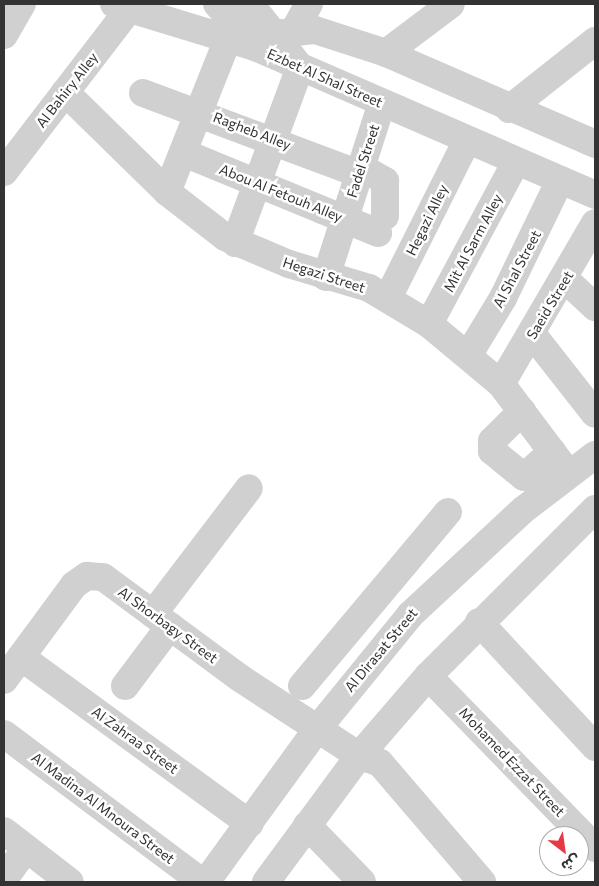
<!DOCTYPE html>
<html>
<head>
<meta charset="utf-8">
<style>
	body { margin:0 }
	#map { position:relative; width:599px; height:886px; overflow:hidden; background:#fff; font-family:Commissioner,"Noto Sans Arabic",sans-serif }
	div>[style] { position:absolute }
	.minor>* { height:28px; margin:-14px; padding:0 14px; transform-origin:14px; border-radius:14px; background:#d0d0d0 }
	span { translate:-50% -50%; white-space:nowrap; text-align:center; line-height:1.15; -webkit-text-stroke:5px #fff; paint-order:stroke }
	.street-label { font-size:14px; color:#333 }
	.frame { position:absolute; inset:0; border:5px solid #333; pointer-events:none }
	.north { position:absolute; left:539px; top:826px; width:50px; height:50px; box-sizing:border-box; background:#fff; border:1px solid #adadad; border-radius:50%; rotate:150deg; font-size:14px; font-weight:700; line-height:20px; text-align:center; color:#333 }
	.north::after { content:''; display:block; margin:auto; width:18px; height:22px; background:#e63946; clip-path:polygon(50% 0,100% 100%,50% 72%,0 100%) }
</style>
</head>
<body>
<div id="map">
	<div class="minor">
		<i style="left:114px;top:4px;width:147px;rotate:17deg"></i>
		<i style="left:255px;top:47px;width:371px;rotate:23.5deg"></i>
		<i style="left:217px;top:4px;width:57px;rotate:48.5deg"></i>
		<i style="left:295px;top:29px;width:29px;rotate:-61deg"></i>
		<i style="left:4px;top:35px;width:36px;rotate:-60deg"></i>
		<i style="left:255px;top:47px;width:23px;rotate:-34deg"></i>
		<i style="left:274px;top:34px;width:41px;rotate:-5.6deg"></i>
		<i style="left:315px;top:30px;width:75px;rotate:17.9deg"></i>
		<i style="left:386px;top:53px;width:228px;rotate:23.5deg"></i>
		<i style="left:386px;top:53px;width:81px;rotate:-37deg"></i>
		<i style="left:65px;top:92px;width:143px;rotate:44.4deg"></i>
		<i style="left:167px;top:192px;width:73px;rotate:37.8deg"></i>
		<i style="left:225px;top:237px;width:69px;rotate:22.9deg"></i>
		<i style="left:289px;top:264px;width:84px;rotate:16.7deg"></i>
		<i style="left:369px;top:288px;width:70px;rotate:31deg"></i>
		<i style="left:429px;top:324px;width:94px;rotate:39.8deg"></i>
		<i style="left:501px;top:384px;width:111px;rotate:53deg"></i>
		<i style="left:143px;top:93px;width:232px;rotate:20.5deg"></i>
		<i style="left:509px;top:109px;width:110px;rotate:-38.3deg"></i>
		<i style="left:184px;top:153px;width:210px;rotate:22.4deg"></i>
		<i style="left:361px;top:167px;width:28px;rotate:30deg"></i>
		<i style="left:385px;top:181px;width:35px;rotate:90deg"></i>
		<i style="left:4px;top:172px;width:205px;rotate:-52.5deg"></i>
		<i style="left:167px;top:192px;width:165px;rotate:-68.3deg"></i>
		<i style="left:235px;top:243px;width:188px;rotate:-69.7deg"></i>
		<i style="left:300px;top:67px;width:80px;rotate:-128.4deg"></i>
		<i style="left:326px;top:277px;width:183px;rotate:-72.2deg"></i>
		<i style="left:566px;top:280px;width:40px;rotate:43deg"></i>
		<i style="left:388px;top:298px;width:174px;rotate:-63.4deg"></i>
		<i style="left:429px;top:324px;width:184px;rotate:-61.8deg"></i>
		<i style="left:533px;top:335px;width:100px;rotate:51.9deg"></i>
		<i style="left:469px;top:354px;width:66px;rotate:-58.7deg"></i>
		<i style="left:503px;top:298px;width:131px;rotate:-64.2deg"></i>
		<i style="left:501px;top:384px;width:186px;rotate:-59.7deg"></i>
		<i style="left:522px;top:411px;width:42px;rotate:135deg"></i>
		<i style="left:492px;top:441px;width:10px;rotate:90deg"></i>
		<i style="left:492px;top:451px;width:41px;rotate:39.1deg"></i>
		<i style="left:524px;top:477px;width:38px;rotate:-42deg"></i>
		<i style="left:153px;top:614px;width:158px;rotate:-52.7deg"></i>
		<i style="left:479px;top:622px;width:171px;rotate:47.1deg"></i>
		<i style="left:21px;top:657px;width:283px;rotate:36.1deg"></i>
		<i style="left:428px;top:676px;width:240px;rotate:45.8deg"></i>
		<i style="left:4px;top:680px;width:118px;rotate:-53.6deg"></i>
		<i style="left:74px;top:585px;width:16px;rotate:-35deg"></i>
		<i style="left:87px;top:576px;width:16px;rotate:4deg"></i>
		<i style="left:103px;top:577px;width:170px;rotate:36.4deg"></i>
		<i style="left:240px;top:678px;width:142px;rotate:33.2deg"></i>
		<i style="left:359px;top:756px;width:22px;rotate:18deg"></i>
		<i style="left:380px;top:763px;width:157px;rotate:49.4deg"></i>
		<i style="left:125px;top:686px;width:75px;rotate:-53.1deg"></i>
		<i style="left:302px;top:686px;width:227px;rotate:-50deg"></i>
		<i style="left:4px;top:734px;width:247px;rotate:36.8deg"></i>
		<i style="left:307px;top:825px;width:79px;rotate:46deg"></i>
		<i style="left:4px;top:831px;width:83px;rotate:37.7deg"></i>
		<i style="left:4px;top:879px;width:37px;rotate:-54deg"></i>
		<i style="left:206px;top:882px;width:190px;rotate:-54deg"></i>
		<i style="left:318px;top:728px;width:146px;rotate:-50.8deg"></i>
		<i style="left:410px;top:615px;width:154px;rotate:-42.9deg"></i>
		<i style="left:523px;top:510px;width:91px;rotate:-37.4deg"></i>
		<i style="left:266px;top:882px;width:157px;rotate:-53.6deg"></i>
		<i style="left:359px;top:756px;width:106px;rotate:-49.2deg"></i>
		<i style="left:428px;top:676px;width:236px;rotate:-45deg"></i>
	</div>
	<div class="street-label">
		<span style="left:325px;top:78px;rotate:24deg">Ezbet Al Shal Street</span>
		<span style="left:67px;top:90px;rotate:-52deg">Al Bahiry Alley</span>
		<span style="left:252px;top:131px;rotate:21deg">Ragheb Alley</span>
		<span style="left:363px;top:161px;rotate:-72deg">Fadel Street</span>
		<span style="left:281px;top:193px;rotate:22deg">Abou Al Fetouh Alley</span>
		<span style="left:427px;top:220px;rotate:-64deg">Hegazi Alley</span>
		<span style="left:473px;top:243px;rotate:-62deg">Mit Al Sarm Alley</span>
		<span style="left:517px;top:269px;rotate:-62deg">Al Shal Street</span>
		<span style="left:324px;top:275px;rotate:18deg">Hegazi Street</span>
		<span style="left:550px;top:305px;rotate:-59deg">Saeid Street</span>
		<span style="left:168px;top:625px;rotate:36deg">Al Shorbagy Street</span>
		<span style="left:381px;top:650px;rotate:-50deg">Al Dirasat Street</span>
		<span style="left:135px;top:740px;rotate:36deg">Al Zahraa Street</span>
		<span style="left:512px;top:762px;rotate:46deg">Mohamed Ezzat Street</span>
		<span style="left:103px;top:808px;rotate:37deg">Al Madina Al Mnoura Street</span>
	</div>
	<div class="frame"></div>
	<div class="north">ش</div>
</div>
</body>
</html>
